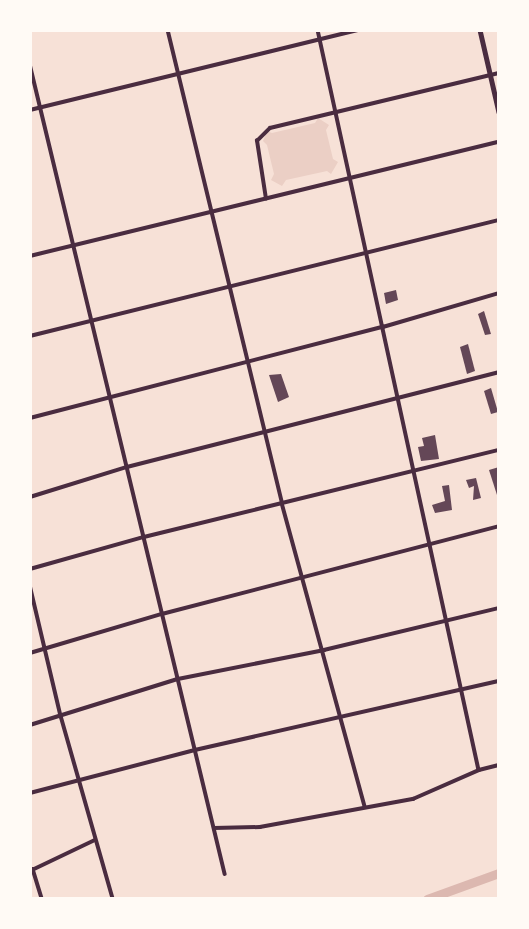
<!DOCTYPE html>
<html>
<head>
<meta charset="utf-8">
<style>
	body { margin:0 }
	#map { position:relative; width:529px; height:929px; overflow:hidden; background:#f7e1d7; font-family:Spectral,serif }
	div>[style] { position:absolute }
	.green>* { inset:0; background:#ebcfc5 }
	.canal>* { height:9px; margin:-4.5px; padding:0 4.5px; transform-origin:4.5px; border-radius:4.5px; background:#dcb8b0 }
	.building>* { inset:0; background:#644757 }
	.minor>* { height:3.5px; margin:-1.75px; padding:0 1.75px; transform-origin:1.75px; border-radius:1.75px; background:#4a2c40 }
	.tertiary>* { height:4.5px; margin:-2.25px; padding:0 2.25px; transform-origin:2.25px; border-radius:2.25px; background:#4a2c40 }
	span { translate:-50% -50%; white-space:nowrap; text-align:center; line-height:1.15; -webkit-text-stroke:5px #fffaf5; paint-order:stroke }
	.frame { position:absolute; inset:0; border:32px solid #fffaf5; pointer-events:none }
</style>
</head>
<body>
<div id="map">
	<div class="green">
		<i style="clip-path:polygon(318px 118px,329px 125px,326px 130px,333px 159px,338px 162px,331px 174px,327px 171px,286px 180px,282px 186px,271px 180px,274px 174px,267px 145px,263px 141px,267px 131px,272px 133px,315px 123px)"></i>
	</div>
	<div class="canal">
		<i style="left:427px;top:899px;width:77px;rotate:-19.9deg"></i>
	</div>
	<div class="building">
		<i style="clip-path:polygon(396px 290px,398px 300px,386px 304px,384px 293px)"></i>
		<i style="clip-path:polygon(484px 311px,491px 334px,485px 335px,478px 314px)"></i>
		<i style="clip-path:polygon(468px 344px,475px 371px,467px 374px,460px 347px)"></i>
		<i style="clip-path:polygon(281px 374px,289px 397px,278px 402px,269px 375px)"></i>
		<i style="clip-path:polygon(491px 388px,498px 412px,491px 414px,484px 391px)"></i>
		<i style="clip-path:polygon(435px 435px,439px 459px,421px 461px,418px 447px,424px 446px,422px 438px)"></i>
		<i style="clip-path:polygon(499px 467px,499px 494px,497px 495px,489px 470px)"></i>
		<i style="clip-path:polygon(476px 478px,481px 498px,473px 500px,474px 486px,469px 488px,466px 480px)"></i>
		<i style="clip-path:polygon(449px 485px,452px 510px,435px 513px,432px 505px,445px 501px,442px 486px)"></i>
	</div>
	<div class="minor">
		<i style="left:168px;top:30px;width:487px;rotate:76.4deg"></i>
		<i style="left:282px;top:503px;width:314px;rotate:74.7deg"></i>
		<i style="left:318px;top:30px;width:757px;rotate:77.73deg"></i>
		<i style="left:30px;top:64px;width:833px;rotate:76.46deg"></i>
		<i style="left:30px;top:110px;width:337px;rotate:-13.7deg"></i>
		<i style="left:266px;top:199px;width:59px;rotate:-98.8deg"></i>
		<i style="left:257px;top:141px;width:18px;rotate:-45deg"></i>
		<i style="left:270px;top:128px;width:236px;rotate:-13.5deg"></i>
		<i style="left:30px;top:256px;width:483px;rotate:-13.7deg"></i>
		<i style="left:30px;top:336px;width:483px;rotate:-13.9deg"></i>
		<i style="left:30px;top:418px;width:365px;rotate:-14.5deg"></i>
		<i style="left:383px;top:327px;width:121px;rotate:-16.3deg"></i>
		<i style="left:30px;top:497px;width:102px;rotate:-17.2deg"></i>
		<i style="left:127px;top:467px;width:384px;rotate:-14.3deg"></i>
		<i style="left:30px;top:569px;width:118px;rotate:-15.7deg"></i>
		<i style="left:144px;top:537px;width:366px;rotate:-13.8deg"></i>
		<i style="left:30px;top:585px;width:135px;rotate:76.7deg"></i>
		<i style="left:61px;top:716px;width:190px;rotate:74.1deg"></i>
		<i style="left:30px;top:653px;width:138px;rotate:-16.5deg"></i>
		<i style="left:162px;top:614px;width:348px;rotate:-14.6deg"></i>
		<i style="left:30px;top:725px;width:155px;rotate:-17.3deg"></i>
		<i style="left:178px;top:679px;width:149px;rotate:-11.2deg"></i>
		<i style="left:324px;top:650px;width:180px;rotate:-13.5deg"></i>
		<i style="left:30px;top:793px;width:171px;rotate:-14.6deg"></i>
		<i style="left:195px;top:750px;width:312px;rotate:-12.8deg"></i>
		<i style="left:214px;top:828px;width:46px;rotate:-1.2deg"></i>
		<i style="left:260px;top:827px;width:156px;rotate:-10.4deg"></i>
		<i style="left:413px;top:799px;width:72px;rotate:-23.7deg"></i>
		<i style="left:479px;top:770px;width:21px;rotate:-14deg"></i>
		<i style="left:33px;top:869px;width:31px;rotate:73deg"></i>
		<i style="left:30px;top:871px;width:72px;rotate:-25.5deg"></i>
	</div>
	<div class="tertiary">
		<i style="left:480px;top:30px;width:84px;rotate:77deg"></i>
	</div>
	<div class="frame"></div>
</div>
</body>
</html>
